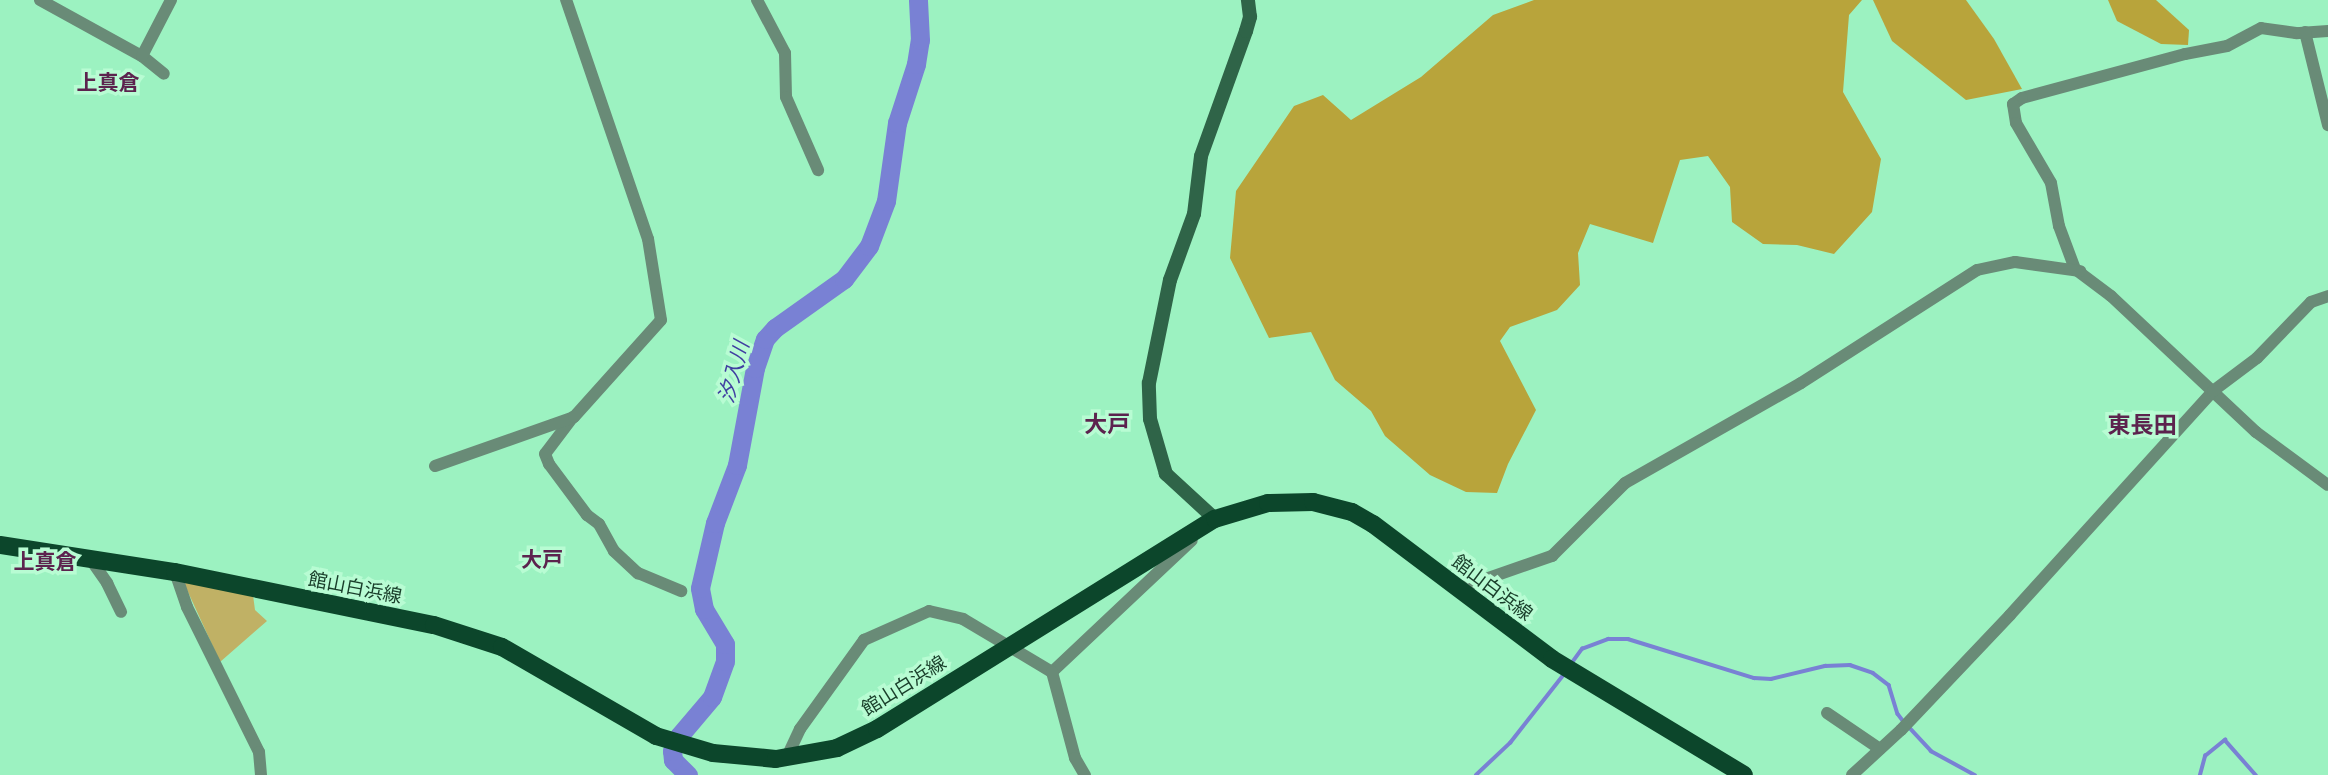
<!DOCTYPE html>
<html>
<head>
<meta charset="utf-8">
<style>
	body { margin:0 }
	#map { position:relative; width:2328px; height:775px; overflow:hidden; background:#9cf2c1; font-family:Cabin,"Noto Sans JP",sans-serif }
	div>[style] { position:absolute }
	.green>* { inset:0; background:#c0b165 }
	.forest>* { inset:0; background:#b8a43b }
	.stream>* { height:3.5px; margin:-1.75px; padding:0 1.75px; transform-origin:1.75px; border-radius:1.75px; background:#7981d4 }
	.river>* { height:19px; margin:-9.5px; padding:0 9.5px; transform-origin:9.5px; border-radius:9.5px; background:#7981d4 }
	.street>* { height:12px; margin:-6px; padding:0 6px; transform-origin:6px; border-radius:6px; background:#698b77 }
	.secondary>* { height:14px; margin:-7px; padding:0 7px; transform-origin:7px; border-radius:7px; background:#2f6448 }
	.primary>* { height:18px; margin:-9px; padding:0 9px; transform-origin:9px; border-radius:9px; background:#0c462b }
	span { translate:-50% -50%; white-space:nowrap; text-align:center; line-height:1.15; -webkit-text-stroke:7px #b8fcd3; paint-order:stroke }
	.street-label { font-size:19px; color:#193e2a }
	.neighbourhood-label { font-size:21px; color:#5c234e; font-weight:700 }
	.water-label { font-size:21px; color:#403fa1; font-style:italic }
	.quarter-label { font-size:23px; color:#5c234e; font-weight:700 }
</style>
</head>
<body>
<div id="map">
	<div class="green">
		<i style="clip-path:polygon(183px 581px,253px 595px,255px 610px,267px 621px,220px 662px)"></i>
	</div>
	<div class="forest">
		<i style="clip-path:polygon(1534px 0,1862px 0,1849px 15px,1843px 92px,1881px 159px,1872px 212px,1834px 254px,1797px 245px,1763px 244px,1732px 222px,1730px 187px,1708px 156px,1680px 160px,1653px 243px,1590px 224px,1578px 253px,1580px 285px,1557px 310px,1510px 327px,1500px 341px,1536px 410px,1508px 464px,1497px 493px,1466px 492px,1430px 475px,1385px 436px,1371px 411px,1335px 380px,1311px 332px,1269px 338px,1230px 258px,1236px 191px,1294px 106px,1323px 95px,1351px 120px,1421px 77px,1493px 15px)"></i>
		<i style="clip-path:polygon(1873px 0,1966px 0,1994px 39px,2022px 89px,1966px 100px,1892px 41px)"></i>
		<i style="clip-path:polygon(2108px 0,2156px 0,2189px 30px,2188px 45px,2161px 44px,2117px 21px)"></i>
	</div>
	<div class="stream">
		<i style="left:1571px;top:664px;width:19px;rotate:-54deg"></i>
		<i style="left:1582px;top:649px;width:28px;rotate:-21deg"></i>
		<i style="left:1608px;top:639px;width:20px"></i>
		<i style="left:1628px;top:639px;width:132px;rotate:17.2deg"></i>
		<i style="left:1754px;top:678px;width:17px;rotate:3deg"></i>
		<i style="left:1771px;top:679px;width:56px;rotate:-13.5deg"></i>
		<i style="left:1825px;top:666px;width:25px;rotate:-2deg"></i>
		<i style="left:1850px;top:665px;width:24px;rotate:19deg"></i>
		<i style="left:1873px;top:673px;width:20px;rotate:37deg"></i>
		<i style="left:1889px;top:685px;width:30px;rotate:73deg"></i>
		<i style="left:1898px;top:714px;width:10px;rotate:53deg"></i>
		<i style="left:1909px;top:727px;width:33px;rotate:47deg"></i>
		<i style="left:1931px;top:751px;width:50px;rotate:28.6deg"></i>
		<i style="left:1476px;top:775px;width:47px;rotate:-43.3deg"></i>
		<i style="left:1510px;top:743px;width:89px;rotate:-51.8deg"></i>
		<i style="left:2200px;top:775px;width:20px;rotate:-75deg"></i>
		<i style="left:2205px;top:756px;width:26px;rotate:-39deg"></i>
		<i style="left:2225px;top:740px;width:47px;rotate:48.5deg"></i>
	</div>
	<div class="river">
		<i style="left:688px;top:775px;width:21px;rotate:-135deg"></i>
		<i style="left:673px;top:760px;width:9px;rotate:-96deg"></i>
		<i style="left:672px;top:751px;width:17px;rotate:-65deg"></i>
		<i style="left:679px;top:736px;width:51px;rotate:-49.8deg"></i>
		<i style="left:712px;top:697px;width:38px;rotate:-70deg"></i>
		<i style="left:725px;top:661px;width:17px;rotate:-90deg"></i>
		<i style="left:725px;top:644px;width:41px;rotate:-121deg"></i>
		<i style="left:704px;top:609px;width:21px;rotate:-101deg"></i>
		<i style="left:700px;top:588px;width:67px;rotate:-77deg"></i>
		<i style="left:715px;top:523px;width:62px;rotate:-69.2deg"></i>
		<i style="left:737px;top:465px;width:99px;rotate:-79.5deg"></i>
		<i style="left:755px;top:368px;width:31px;rotate:-71deg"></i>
		<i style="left:765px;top:339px;width:15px;rotate:-48deg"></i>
		<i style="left:775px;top:328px;width:85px;rotate:-35.4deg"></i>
		<i style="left:844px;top:279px;width:41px;rotate:-52.9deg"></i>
		<i style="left:869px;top:246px;width:48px;rotate:-69.3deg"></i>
		<i style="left:886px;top:201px;width:79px;rotate:-82deg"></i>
		<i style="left:897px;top:123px;width:62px;rotate:-72.1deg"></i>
		<i style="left:916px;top:64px;width:24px;rotate:-81deg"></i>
		<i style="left:920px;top:40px;width:40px;rotate:-92.9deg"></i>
	</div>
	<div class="street">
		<i style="left:40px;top:0;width:116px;rotate:28.8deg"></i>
		<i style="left:142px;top:56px;width:28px;rotate:39deg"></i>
		<i style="left:757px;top:0;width:60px;rotate:62.2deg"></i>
		<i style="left:785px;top:53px;width:44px;rotate:88.7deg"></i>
		<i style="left:786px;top:97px;width:80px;rotate:66.3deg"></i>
		<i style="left:2328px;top:31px;width:32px;rotate:176deg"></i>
		<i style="left:2296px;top:33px;width:35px;rotate:-172deg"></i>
		<i style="left:2261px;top:28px;width:38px;rotate:152deg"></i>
		<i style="left:2227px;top:46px;width:43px;rotate:169.2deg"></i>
		<i style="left:2185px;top:54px;width:169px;rotate:164.9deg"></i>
		<i style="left:2022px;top:98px;width:11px;rotate:146deg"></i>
		<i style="left:2013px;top:104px;width:19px;rotate:81deg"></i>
		<i style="left:2016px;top:123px;width:69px;rotate:59.7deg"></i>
		<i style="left:2051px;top:183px;width:44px;rotate:79.5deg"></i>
		<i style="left:2059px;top:226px;width:46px;rotate:69.6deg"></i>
		<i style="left:2075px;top:269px;width:45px;rotate:36.9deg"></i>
		<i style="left:2111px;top:296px;width:199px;rotate:43.2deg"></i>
		<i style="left:2256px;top:432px;width:89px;rotate:36.4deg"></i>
		<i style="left:2305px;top:32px;width:96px;rotate:76.1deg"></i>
		<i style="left:142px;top:56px;width:63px;rotate:-62.6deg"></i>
		<i style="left:573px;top:417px;width:46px;rotate:127.1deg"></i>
		<i style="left:545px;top:454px;width:11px;rotate:68deg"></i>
		<i style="left:549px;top:464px;width:64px;rotate:53.3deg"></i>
		<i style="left:587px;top:515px;width:15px;rotate:37deg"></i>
		<i style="left:599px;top:524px;width:31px;rotate:61deg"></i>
		<i style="left:614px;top:551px;width:33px;rotate:43deg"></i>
		<i style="left:638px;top:573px;width:47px;rotate:22.7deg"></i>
		<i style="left:435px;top:466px;width:147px;rotate:-19.4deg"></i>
		<i style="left:574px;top:417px;width:130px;rotate:-48.1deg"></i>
		<i style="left:661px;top:320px;width:82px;rotate:-99.1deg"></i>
		<i style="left:648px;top:239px;width:253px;rotate:-108.9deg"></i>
		<i style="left:89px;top:557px;width:32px;rotate:55deg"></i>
		<i style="left:107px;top:583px;width:32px;rotate:64deg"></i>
		<i style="left:175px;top:572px;width:37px;rotate:71deg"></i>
		<i style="left:187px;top:607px;width:162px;rotate:63.6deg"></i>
		<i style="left:259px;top:752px;width:23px;rotate:85deg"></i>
		<i style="left:1457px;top:589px;width:101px;rotate:-19.2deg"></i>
		<i style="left:1552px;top:556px;width:103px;rotate:-45deg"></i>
		<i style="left:1625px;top:483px;width:202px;rotate:-29.6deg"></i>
		<i style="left:1801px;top:383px;width:209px;rotate:-32.7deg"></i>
		<i style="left:1977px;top:270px;width:39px;rotate:-12deg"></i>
		<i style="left:2015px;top:262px;width:66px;rotate:7.9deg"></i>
		<i style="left:1052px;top:672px;width:192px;rotate:-43.3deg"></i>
		<i style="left:1827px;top:713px;width:64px;rotate:34.2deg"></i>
		<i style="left:786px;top:759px;width:33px;rotate:-65deg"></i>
		<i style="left:800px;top:729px;width:110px;rotate:-54.3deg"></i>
		<i style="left:864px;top:640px;width:71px;rotate:-24deg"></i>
		<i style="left:929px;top:611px;width:35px;rotate:13deg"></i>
		<i style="left:963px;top:619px;width:104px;rotate:30.8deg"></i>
		<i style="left:1052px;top:672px;width:89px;rotate:75deg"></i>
		<i style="left:1075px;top:758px;width:20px;rotate:60deg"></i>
		<i style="left:1852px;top:775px;width:67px;rotate:-42.6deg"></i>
		<i style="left:1901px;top:730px;width:158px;rotate:-46.5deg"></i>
		<i style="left:2010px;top:615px;width:302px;rotate:-47.8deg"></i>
		<i style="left:2213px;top:391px;width:55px;rotate:-36.9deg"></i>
		<i style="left:2257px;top:358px;width:78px;rotate:-46deg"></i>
		<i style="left:2311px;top:302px;width:18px;rotate:-19deg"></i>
	</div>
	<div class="secondary">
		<i style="left:1215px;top:519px;width:67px;rotate:-137.4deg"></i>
		<i style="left:1166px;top:474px;width:57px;rotate:-106.2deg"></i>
		<i style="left:1150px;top:419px;width:36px;rotate:-92deg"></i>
		<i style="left:1149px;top:383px;width:105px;rotate:-78.5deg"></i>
		<i style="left:1170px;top:280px;width:70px;rotate:-70deg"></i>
		<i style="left:1194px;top:214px;width:58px;rotate:-83.1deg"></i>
		<i style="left:1201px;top:156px;width:133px;rotate:-70.2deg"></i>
		<i style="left:1246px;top:31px;width:15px;rotate:-74deg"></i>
		<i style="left:1250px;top:17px;width:17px;rotate:-97deg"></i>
	</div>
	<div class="primary">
		<i style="left:0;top:545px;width:177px;rotate:8.8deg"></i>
		<i style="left:175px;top:572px;width:264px;rotate:11.6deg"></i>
		<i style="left:434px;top:625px;width:71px;rotate:17.9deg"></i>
		<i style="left:502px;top:647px;width:178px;rotate:30deg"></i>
		<i style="left:656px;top:736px;width:59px;rotate:16.6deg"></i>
		<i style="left:713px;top:753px;width:63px;rotate:5.4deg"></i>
		<i style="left:776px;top:759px;width:62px;rotate:-10.2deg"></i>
		<i style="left:837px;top:748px;width:44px;rotate:-25.4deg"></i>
		<i style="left:877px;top:729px;width:398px;rotate:-31.9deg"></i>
		<i style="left:1215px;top:519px;width:55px;rotate:-16.8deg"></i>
		<i style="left:1268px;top:503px;width:45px;rotate:-1.3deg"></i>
		<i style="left:1313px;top:502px;width:40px;rotate:14.4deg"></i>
		<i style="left:1352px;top:512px;width:24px;rotate:30deg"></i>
		<i style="left:1373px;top:524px;width:224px;rotate:37deg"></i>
		<i style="left:1552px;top:659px;width:224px;rotate:31.1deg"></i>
	</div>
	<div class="street-label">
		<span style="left:355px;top:588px;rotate:11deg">館山白浜線</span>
		<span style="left:1492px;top:588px;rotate:37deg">館山白浜線</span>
		<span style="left:904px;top:686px;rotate:-32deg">館山白浜線</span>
	</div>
	<div class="neighbourhood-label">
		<span style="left:108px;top:83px">上真倉</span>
		<span style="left:542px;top:560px">大戸</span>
		<span style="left:45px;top:562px">上真倉</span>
	</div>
	<div class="water-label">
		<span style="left:734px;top:372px;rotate:-75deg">汐入川</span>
	</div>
	<div class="quarter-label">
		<span style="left:1107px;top:424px">大戸</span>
		<span style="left:2142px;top:425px">東長田</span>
	</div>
</div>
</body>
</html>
